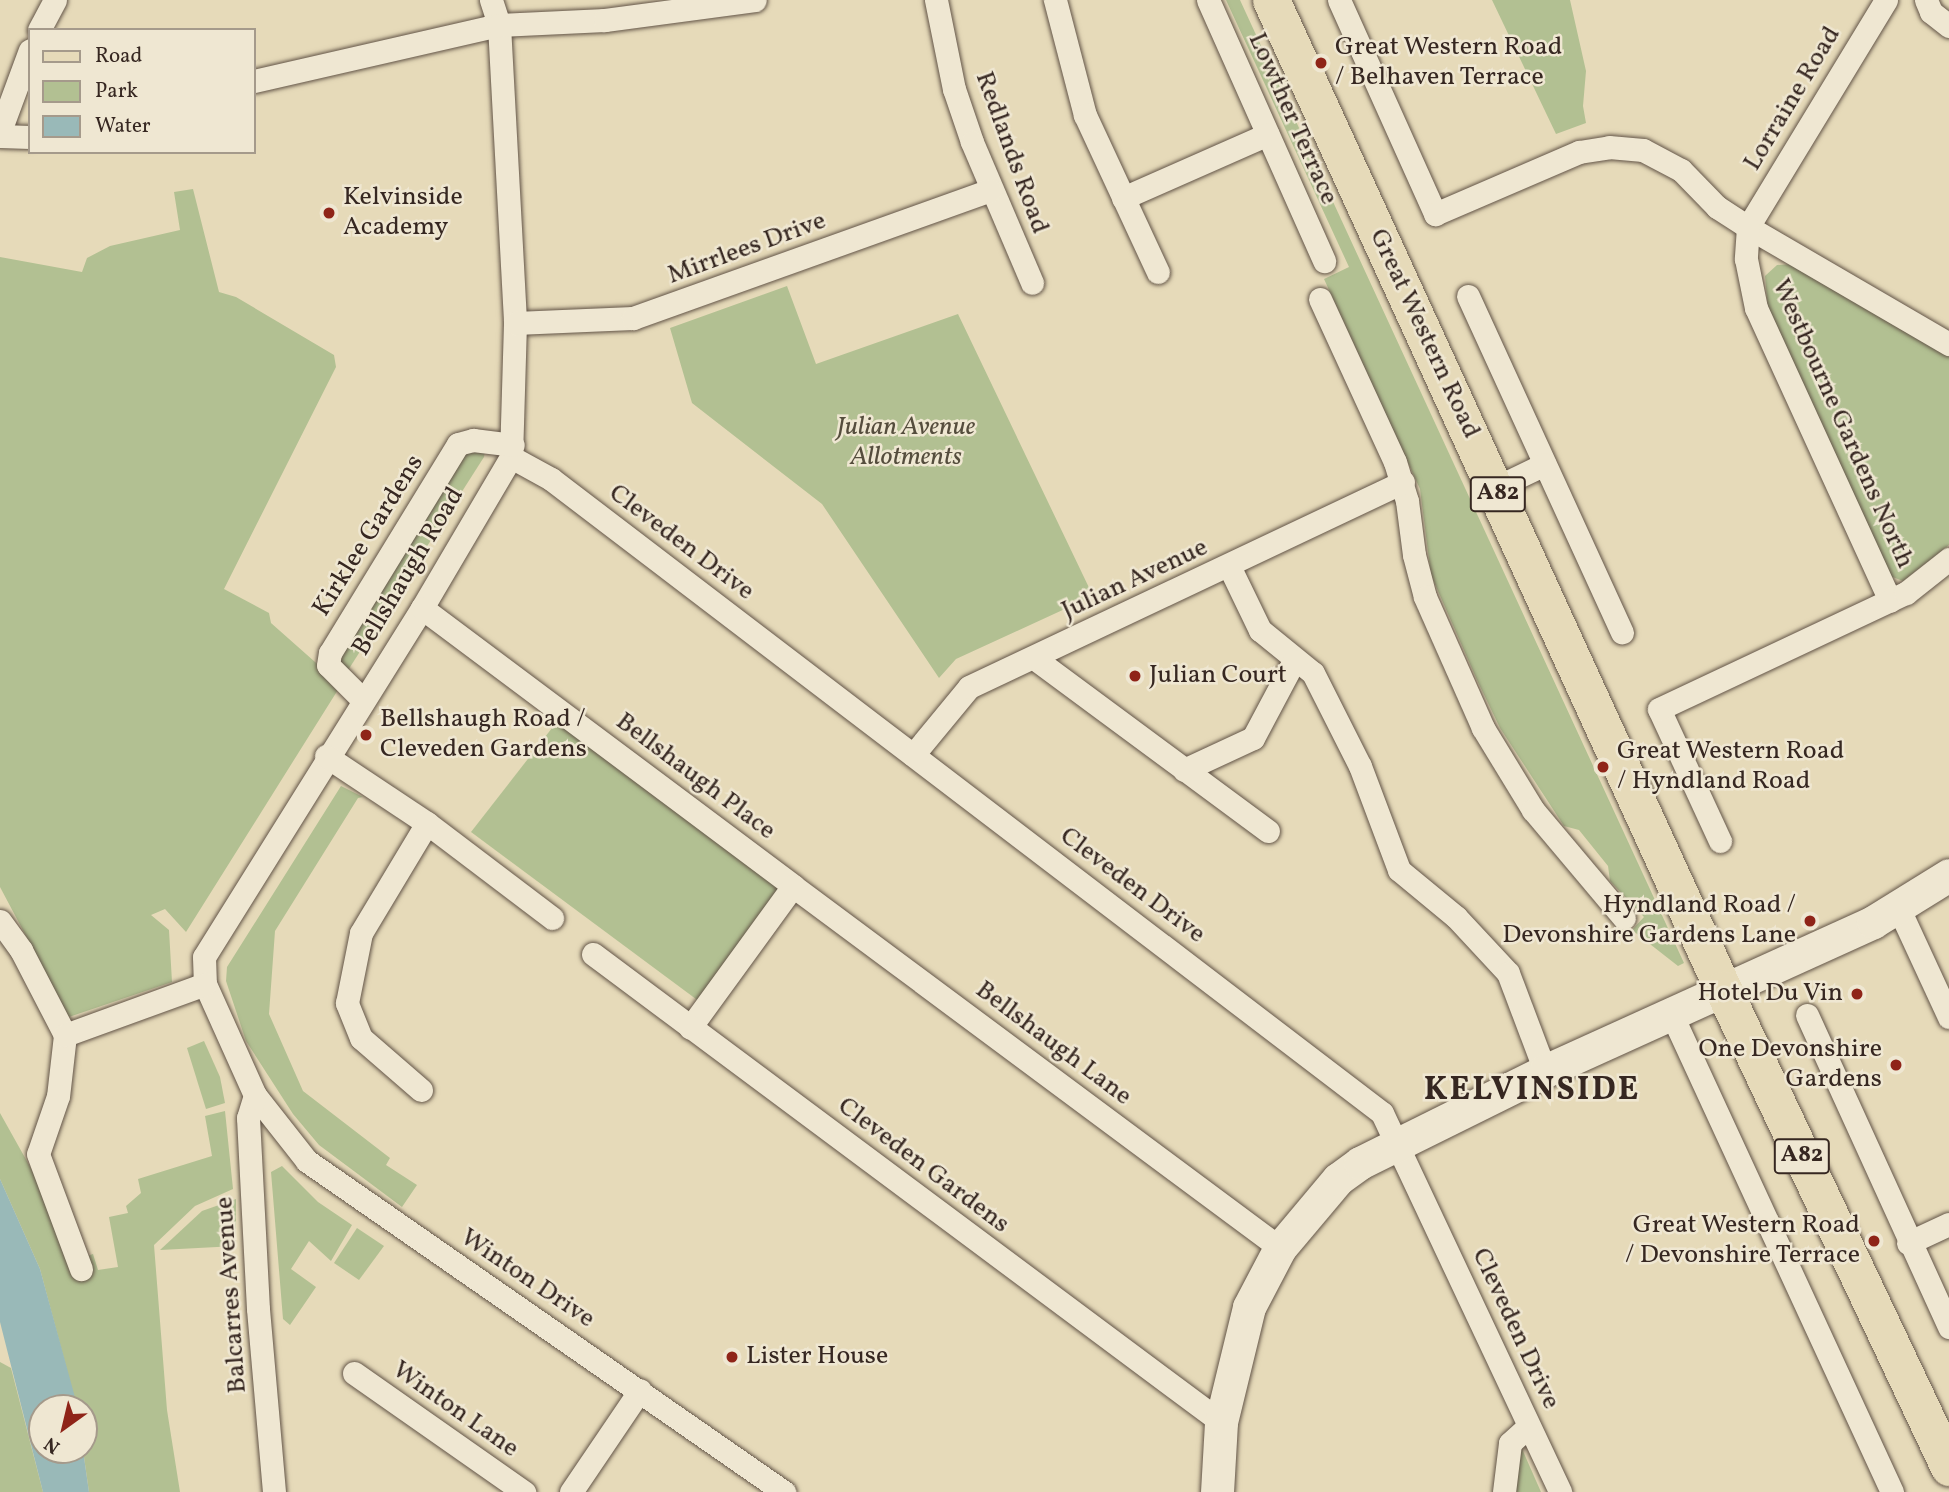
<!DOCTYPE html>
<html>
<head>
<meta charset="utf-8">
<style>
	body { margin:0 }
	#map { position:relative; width:1949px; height:1492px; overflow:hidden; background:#e6dab9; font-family:Vollkorn,serif }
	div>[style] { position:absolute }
	.green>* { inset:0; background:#b2c092 }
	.water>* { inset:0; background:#99b9b8 }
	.roads { filter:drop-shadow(0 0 2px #625447) drop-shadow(0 0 2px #625447) }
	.street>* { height:23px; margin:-11.5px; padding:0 11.5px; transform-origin:11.5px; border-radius:11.5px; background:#efe7d2 }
	.secondary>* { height:33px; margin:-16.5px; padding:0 16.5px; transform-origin:16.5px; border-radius:16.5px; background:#efe7d2 }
	.primary>* { height:37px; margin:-18.5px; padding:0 18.5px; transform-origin:18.5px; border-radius:18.5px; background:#e6dab9 }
	.dots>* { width:19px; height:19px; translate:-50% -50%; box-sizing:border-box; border:4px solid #efe7d2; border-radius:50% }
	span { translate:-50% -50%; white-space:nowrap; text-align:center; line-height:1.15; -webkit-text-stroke:5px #efe7d2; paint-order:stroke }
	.shield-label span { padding:2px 5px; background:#efe7d2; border:2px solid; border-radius:5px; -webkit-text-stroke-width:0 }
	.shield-label { font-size:24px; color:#362721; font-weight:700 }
	.poi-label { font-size:26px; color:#362721 }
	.left { translate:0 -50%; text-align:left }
	.right { translate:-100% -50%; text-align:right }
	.street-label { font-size:26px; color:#362721 }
	.park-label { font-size:26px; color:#554d3d; font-style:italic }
	.district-label { font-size:33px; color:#362721; font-weight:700; letter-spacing:2px }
	.legend { position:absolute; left:28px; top:28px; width:228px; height:126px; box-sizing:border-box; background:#efe7d2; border:2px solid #a59a8b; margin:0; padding:9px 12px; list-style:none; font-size:21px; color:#362721 }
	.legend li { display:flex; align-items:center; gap:14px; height:35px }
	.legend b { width:35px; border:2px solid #a59a8b }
	.north { position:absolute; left:28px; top:1394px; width:70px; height:70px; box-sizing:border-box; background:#efe7d2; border:2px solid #a59a8b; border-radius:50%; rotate:214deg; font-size:19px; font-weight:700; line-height:28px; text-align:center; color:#362721 }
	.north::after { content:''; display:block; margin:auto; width:24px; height:32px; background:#8f2418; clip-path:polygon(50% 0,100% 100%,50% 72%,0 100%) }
</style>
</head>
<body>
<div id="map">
	<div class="green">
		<i style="clip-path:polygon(1226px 0,1240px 0,1684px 963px,1678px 966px,1632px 930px,1644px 917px,1610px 881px,1608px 866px,1579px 830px,1564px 826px,1500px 728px,1477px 680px,1431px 575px,1420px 489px,1324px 279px,1349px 267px)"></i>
		<i style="clip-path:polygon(1492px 0,1570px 0,1586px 71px,1583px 106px,1586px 123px,1556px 134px)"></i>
		<i style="clip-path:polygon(193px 189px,219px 292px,236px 297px,334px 355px,336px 367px,224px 589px,269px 613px,271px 623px,341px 685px,186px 932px,165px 909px,151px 915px,169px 930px,172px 982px,69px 1017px,0 887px,0 257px,82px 272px,87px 258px,110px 246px,180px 230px,174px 192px)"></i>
		<i style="clip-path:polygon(1794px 264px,1949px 354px,1949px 545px,1903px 581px,1890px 576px,1768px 310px,1765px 276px,1777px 265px)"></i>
		<i style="clip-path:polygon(787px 286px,816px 364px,958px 314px,1093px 596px,956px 659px,939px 678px,822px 504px,692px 403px,670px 328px)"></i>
		<i style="clip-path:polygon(467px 449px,485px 451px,484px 457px,345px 675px,337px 656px)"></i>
		<i style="clip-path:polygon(559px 719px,779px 888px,700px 1002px,471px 832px)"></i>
		<i style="clip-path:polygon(341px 786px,363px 797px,358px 798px,275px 931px,269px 1014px,303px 1091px,390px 1158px,386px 1165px,417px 1185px,402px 1207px,319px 1145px,293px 1114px,246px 1041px,226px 981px,227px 967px)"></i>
		<i style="clip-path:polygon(204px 1041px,220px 1077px,225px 1103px,206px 1109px,187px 1048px)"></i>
		<i style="clip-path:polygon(225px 1111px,233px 1189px,195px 1206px,154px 1245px,167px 1410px,180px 1492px,89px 1492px,83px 1450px,84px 1408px,77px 1408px,40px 1269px,0 1179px,0 1113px,52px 1206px,87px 1256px,93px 1254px,98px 1270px,118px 1267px,109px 1217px,128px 1213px,126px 1206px,141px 1193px,138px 1179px,212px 1156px,205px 1116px)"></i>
		<i style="clip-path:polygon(282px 1166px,318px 1202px,352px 1225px,331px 1261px,309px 1241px,291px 1269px,316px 1287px,290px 1325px,283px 1319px,271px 1172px)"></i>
		<i style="clip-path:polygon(236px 1199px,236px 1246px,160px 1250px,202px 1211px)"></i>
		<i style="clip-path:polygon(357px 1228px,384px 1246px,359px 1280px,334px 1263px)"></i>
		<i style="clip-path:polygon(0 1362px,11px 1368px,43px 1492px,0 1492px)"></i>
		<i style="clip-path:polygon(1522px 1449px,1541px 1492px,1513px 1492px)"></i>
	</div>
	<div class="water">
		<i style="clip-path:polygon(0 1179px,40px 1269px,76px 1401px,77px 1408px,42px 1408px,42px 1450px,83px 1450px,89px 1492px,43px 1492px,0 1322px)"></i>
	</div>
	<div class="roads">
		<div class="street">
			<i style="left:491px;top:0;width:26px;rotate:72deg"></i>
			<i style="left:499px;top:25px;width:298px;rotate:86.9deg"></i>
			<i style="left:515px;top:323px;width:134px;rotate:91.7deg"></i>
			<i style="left:511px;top:457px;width:175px;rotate:120.5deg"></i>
			<i style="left:422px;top:608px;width:411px;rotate:122deg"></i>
			<i style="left:204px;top:957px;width:27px;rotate:88deg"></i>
			<i style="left:205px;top:984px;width:122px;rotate:65.8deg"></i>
			<i style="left:255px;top:1095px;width:84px;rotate:51.8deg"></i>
			<i style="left:307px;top:1161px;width:581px;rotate:34.76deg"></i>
			<i style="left:936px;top:0;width:91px;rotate:78.6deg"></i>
			<i style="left:954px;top:89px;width:56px;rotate:71.2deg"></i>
			<i style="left:972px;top:142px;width:153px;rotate:66.9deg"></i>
			<i style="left:1055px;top:0;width:119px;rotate:75.4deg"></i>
			<i style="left:1085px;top:115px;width:173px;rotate:65.1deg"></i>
			<i style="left:1208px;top:0;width:286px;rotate:66deg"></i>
			<i style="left:1339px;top:0;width:235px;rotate:65.8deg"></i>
			<i style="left:1435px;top:214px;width:157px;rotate:-23.3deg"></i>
			<i style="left:1579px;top:152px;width:30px;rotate:-9deg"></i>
			<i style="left:1609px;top:147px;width:34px;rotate:5deg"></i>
			<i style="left:1643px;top:150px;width:43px;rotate:27.8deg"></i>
			<i style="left:1681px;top:170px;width:52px;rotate:45.8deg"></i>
			<i style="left:1717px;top:207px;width:37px;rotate:33deg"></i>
			<i style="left:1748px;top:227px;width:233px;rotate:30.2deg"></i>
			<i style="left:1886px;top:0;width:266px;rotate:121.3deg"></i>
			<i style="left:1748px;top:227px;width:32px;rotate:94deg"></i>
			<i style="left:1746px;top:259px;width:50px;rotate:78.5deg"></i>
			<i style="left:1756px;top:308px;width:322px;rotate:65.4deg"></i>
			<i style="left:1926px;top:0;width:13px;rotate:67deg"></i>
			<i style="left:1931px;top:12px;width:23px;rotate:38deg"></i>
			<i style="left:39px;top:30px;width:34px;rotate:-62deg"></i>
			<i style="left:254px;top:81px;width:251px;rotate:-12.9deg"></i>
			<i style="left:499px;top:25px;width:106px;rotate:-2.7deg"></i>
			<i style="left:605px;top:20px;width:151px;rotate:-7.6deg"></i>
			<i style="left:0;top:131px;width:86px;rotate:-69.7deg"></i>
			<i style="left:0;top:136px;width:30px;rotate:2deg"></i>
			<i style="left:1123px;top:198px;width:158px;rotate:-23.8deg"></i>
			<i style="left:1468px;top:296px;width:370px;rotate:65.4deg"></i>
			<i style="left:1320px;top:299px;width:179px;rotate:65.3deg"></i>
			<i style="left:1395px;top:462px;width:41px;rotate:72.9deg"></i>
			<i style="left:1407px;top:501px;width:54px;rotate:82.6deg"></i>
			<i style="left:1414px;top:555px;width:43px;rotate:75.3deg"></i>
			<i style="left:1425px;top:597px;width:143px;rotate:66.1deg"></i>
			<i style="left:1483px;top:728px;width:96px;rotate:58.6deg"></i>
			<i style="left:1533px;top:810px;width:141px;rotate:49.9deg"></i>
			<i style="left:515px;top:323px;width:118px;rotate:-2.4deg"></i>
			<i style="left:633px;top:318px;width:379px;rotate:-19.7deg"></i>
			<i style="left:511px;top:457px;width:46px;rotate:28.8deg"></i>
			<i style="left:551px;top:479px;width:1045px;rotate:37.34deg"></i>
			<i style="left:1382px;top:1113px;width:419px;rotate:64.8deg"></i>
			<i style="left:1495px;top:488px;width:55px;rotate:-25.6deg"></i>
			<i style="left:1230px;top:568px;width:69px;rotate:64.2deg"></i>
			<i style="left:1260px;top:630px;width:68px;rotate:39.1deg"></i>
			<i style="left:1313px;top:673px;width:104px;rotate:63.2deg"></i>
			<i style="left:1360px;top:766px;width:111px;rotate:69.4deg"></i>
			<i style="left:1399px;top:870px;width:74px;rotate:39.5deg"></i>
			<i style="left:1456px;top:917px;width:76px;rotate:47.1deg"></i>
			<i style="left:1508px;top:973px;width:105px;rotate:69.3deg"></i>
			<i style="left:422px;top:608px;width:464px;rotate:36.8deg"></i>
			<i style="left:793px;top:886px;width:175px;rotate:126deg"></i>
			<i style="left:1034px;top:658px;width:291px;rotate:36.5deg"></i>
			<i style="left:363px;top:700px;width:49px;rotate:-135deg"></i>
			<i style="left:328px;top:665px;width:12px;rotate:-81deg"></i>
			<i style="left:330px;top:653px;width:245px;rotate:-58.5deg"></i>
			<i style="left:458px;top:444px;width:16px;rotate:-15deg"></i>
			<i style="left:473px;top:440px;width:40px;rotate:7.1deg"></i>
			<i style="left:913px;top:755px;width:88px;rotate:-50.5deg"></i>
			<i style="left:969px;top:687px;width:480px;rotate:-25.3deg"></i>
			<i style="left:326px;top:756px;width:121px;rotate:33.6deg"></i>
			<i style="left:427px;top:823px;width:157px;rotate:37.2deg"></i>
			<i style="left:1184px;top:770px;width:76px;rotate:-24.9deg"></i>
			<i style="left:1253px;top:738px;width:87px;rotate:-62deg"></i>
			<i style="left:1720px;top:841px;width:145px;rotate:-114.8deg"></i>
			<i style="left:1659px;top:709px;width:273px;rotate:-25.2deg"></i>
			<i style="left:1906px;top:593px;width:55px;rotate:-38.3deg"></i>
			<i style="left:793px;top:886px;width:607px;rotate:36.62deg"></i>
			<i style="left:1899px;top:909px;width:119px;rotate:65.2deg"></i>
			<i style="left:0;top:921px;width:36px;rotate:54deg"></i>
			<i style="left:21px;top:950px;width:96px;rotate:62.6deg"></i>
			<i style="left:65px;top:1035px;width:61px;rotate:96.5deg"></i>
			<i style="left:58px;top:1096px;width:61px;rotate:109deg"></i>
			<i style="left:38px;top:1154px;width:123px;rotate:69.5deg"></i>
			<i style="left:593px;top:954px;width:783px;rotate:36.69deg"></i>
			<i style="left:1671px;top:1013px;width:528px;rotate:65.23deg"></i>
			<i style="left:1807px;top:1015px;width:343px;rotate:65.5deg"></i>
			<i style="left:65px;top:1035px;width:149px;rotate:-20deg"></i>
			<i style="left:421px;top:1090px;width:79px;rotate:-139.1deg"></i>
			<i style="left:361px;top:1038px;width:38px;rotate:-112deg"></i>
			<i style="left:347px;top:1003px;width:71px;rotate:-78.7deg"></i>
			<i style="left:361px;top:933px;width:128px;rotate:-59deg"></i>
			<i style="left:255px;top:1095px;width:24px;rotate:107deg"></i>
			<i style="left:248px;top:1118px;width:191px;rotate:87deg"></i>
			<i style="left:258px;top:1309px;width:184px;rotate:85deg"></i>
			<i style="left:1908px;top:1243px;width:45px;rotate:-24.9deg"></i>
			<i style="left:354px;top:1373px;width:208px;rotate:35deg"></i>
			<i style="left:571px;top:1492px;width:123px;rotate:-55.9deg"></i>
			<i style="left:1504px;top:1492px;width:49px;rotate:-83deg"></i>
			<i style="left:1510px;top:1443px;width:25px;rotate:-42deg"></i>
		</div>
		<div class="secondary">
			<i style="left:1217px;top:1492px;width:70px;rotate:-86.7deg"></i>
			<i style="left:1221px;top:1422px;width:118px;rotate:-76.3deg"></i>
			<i style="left:1249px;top:1307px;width:67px;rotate:-62.3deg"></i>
			<i style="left:1280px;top:1248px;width:90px;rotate:-50deg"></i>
			<i style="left:1338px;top:1179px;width:27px;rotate:-36deg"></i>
			<i style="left:1360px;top:1163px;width:207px;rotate:-26.4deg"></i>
			<i style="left:1545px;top:1071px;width:360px;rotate:-24.4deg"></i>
			<i style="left:1873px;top:922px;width:89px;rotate:-31.7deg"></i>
		</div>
		<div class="primary">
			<i style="left:1271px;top:0;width:1087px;rotate:65.44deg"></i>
			<i style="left:1723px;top:989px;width:529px;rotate:64.7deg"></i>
		</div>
	</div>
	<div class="dots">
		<i style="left:1321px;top:63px;background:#8f2418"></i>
		<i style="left:329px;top:213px;background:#8f2418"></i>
		<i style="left:1135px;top:676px;background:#8f2418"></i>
		<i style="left:366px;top:735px;background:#8f2418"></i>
		<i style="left:1603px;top:767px;background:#8f2418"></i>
		<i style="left:1810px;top:921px;background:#8f2418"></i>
		<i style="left:1857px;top:994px;background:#8f2418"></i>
		<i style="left:1896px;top:1065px;background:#8f2418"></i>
		<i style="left:1874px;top:1241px;background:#8f2418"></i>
		<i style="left:732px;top:1357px;background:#8f2418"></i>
	</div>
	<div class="shield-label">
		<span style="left:1498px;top:494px">A82</span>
		<span style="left:1802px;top:1156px">A82</span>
	</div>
	<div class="poi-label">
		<span class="left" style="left:1335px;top:63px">Great Western Road<br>/ Belhaven Terrace</span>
		<span class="left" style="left:343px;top:213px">Kelvinside<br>Academy</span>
		<span class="left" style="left:1149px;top:676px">Julian Court</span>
		<span class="left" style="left:380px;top:735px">Bellshaugh Road /<br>Cleveden Gardens</span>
		<span class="left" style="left:1617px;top:767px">Great Western Road<br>/ Hyndland Road</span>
		<span class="right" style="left:1796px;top:921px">Hyndland Road /<br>Devonshire Gardens Lane</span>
		<span class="right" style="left:1843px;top:994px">Hotel Du Vin</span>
		<span class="right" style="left:1882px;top:1065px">One Devonshire<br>Gardens</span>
		<span class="right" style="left:1860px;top:1241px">Great Western Road<br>/ Devonshire Terrace</span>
		<span class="left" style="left:746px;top:1357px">Lister House</span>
	</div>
	<div class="street-label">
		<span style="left:1793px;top:99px;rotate:-59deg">Lorraine Road</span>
		<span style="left:1292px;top:119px;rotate:66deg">Lowther Terrace</span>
		<span style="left:1011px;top:153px;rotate:70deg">Redlands Road</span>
		<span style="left:747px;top:249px;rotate:-20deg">Mirrlees Drive</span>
		<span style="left:1424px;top:334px;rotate:65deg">Great Western Road</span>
		<span style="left:1842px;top:424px;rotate:66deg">Westbourne Gardens North</span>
		<span style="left:369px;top:536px;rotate:-58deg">Kirklee Gardens</span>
		<span style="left:681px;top:543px;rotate:37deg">Cleveden Drive</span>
		<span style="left:409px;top:572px;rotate:-59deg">Bellshaugh Road</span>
		<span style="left:1135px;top:580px;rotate:-25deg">Julian Avenue</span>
		<span style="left:695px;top:777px;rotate:37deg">Bellshaugh Place</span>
		<span style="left:1132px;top:886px;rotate:37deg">Cleveden Drive</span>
		<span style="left:1053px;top:1044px;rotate:37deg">Bellshaugh Lane</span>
		<span style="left:923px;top:1166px;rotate:37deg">Cleveden Gardens</span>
		<span style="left:527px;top:1279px;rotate:34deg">Winton Drive</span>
		<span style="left:232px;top:1295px;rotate:-94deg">Balcarres Avenue</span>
		<span style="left:1515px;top:1329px;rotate:65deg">Cleveden Drive</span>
		<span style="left:455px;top:1410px;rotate:35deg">Winton Lane</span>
	</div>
	<div class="park-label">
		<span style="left:906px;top:443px">Julian Avenue<br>Allotments</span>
	</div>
	<div class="district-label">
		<span style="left:1532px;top:1092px">KELVINSIDE</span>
	</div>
	<ul class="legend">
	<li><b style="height:9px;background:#e6dab9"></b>Road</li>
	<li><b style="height:19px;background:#b2c092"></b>Park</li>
	<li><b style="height:19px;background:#99b9b8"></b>Water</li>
	</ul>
	<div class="north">N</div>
</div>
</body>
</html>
